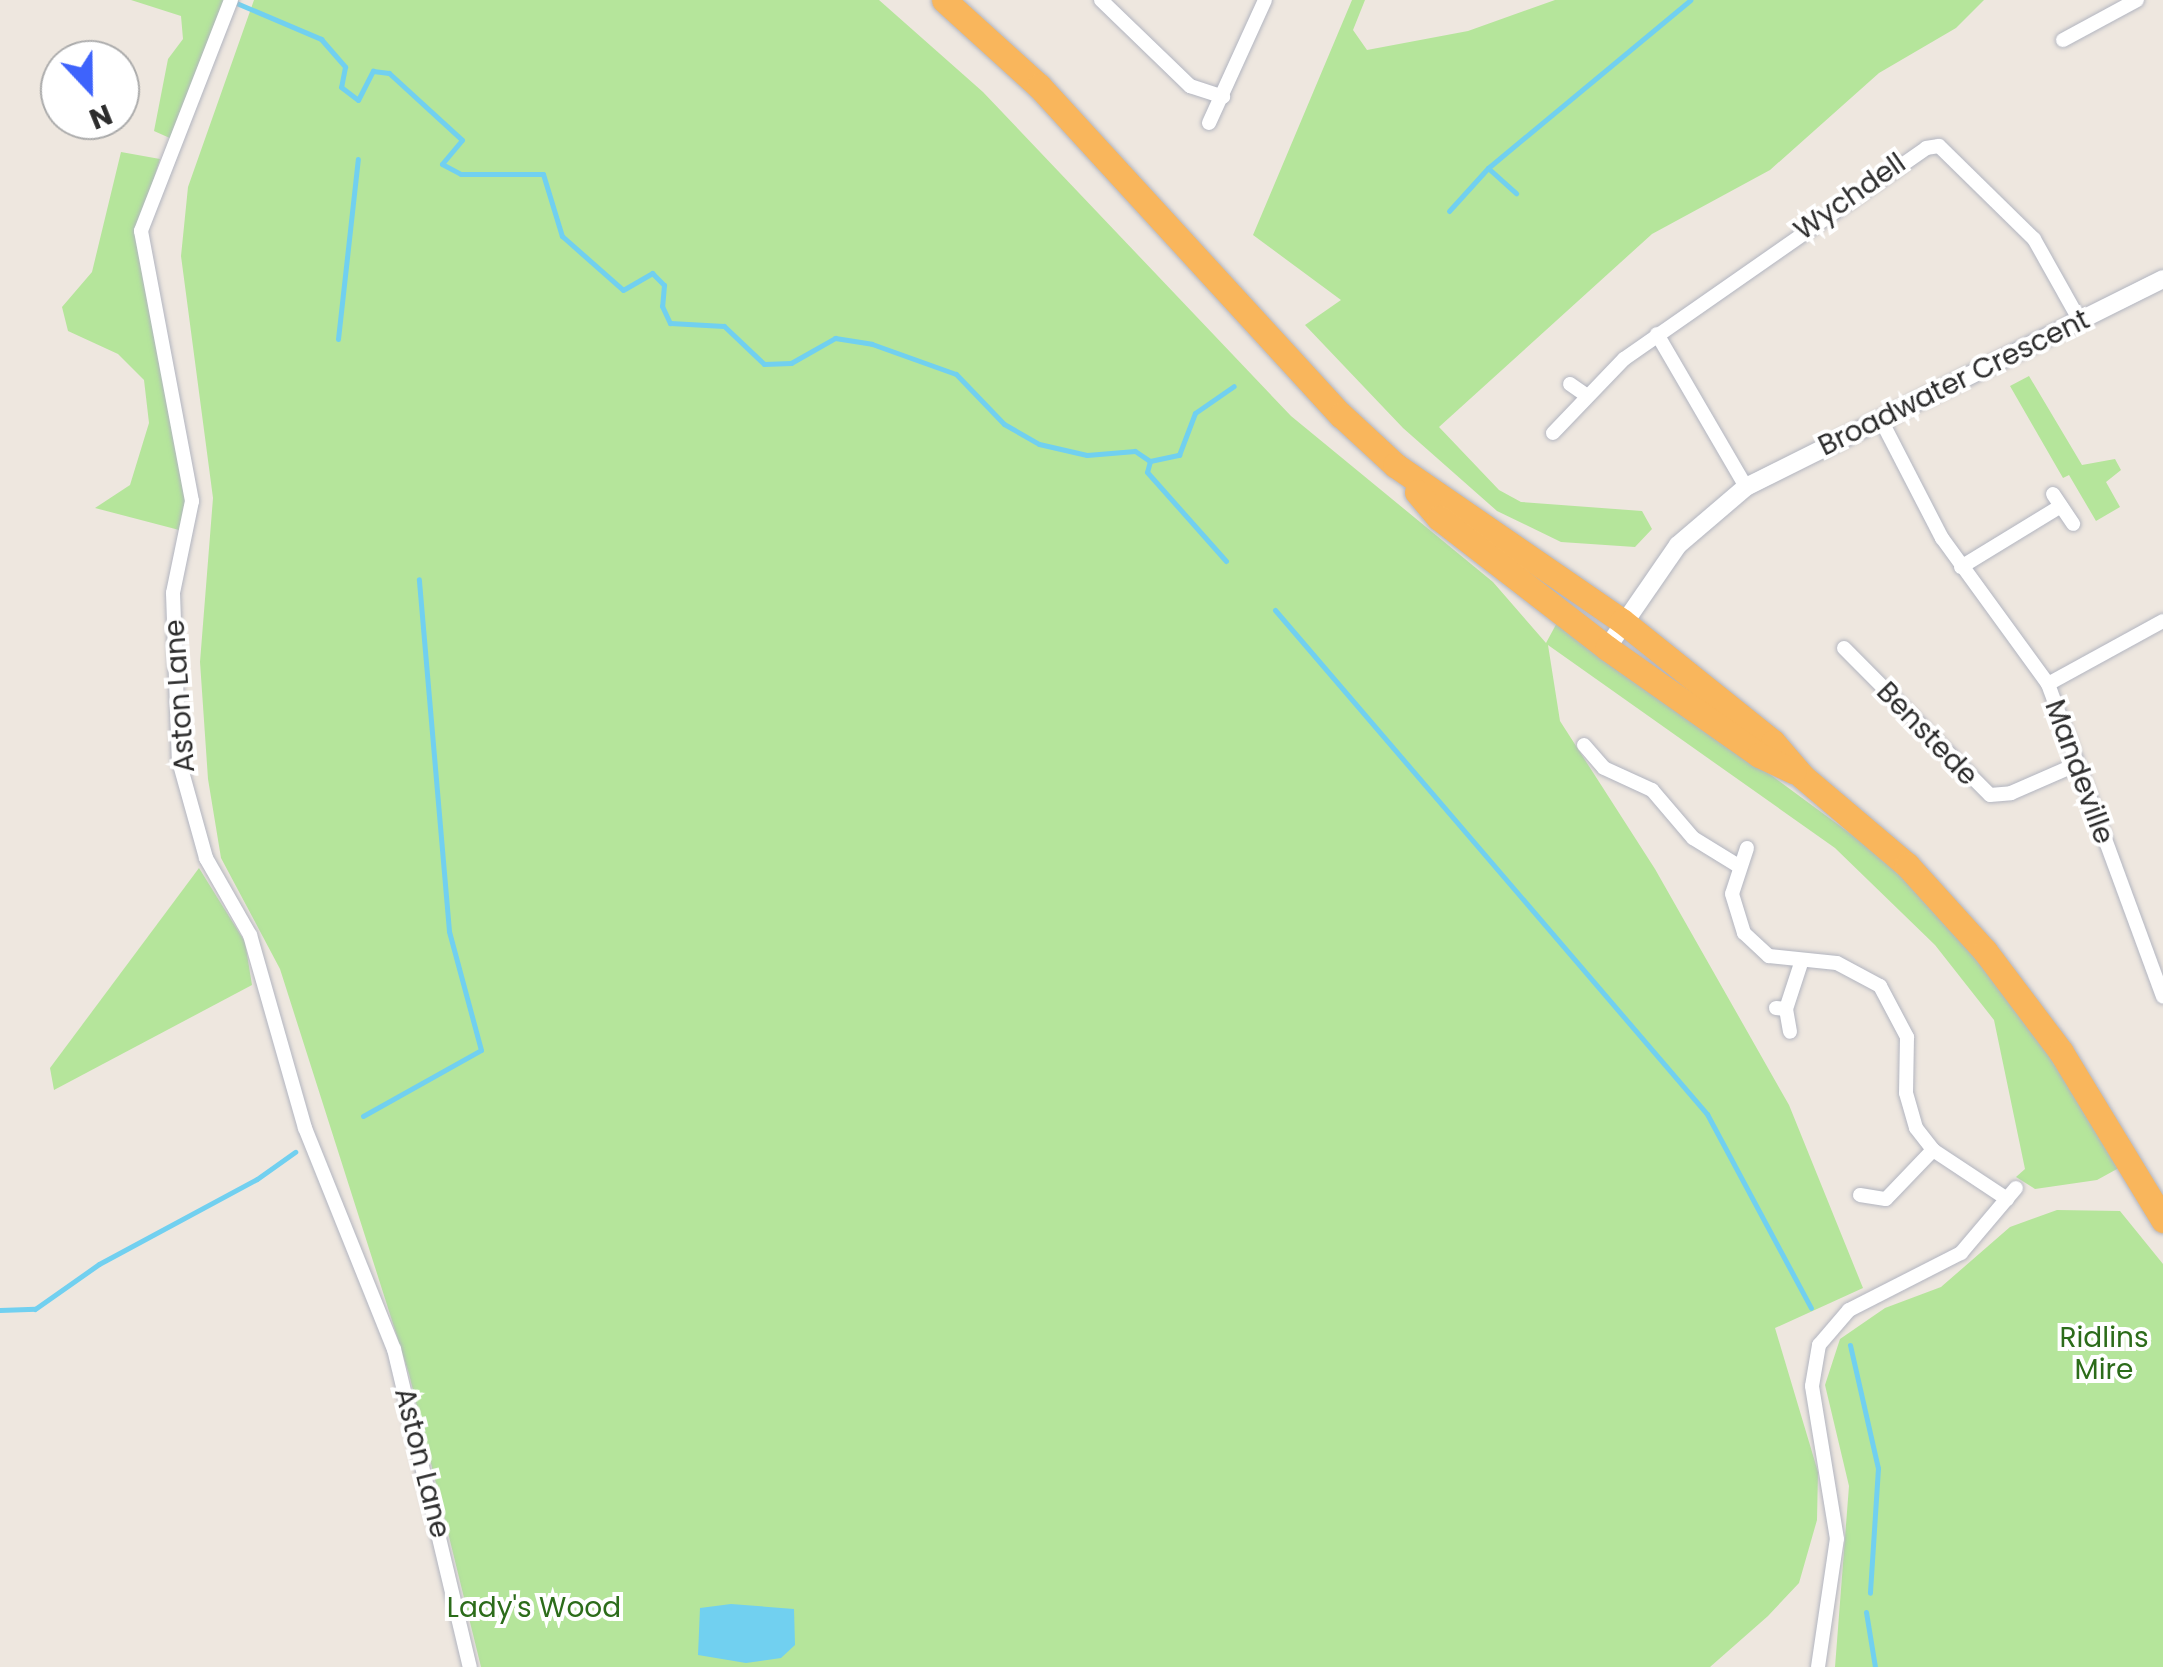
<!DOCTYPE html>
<html>
<head>
<meta charset="utf-8">
<style>
	body { margin:0 }
	#map { position:relative; width:2163px; height:1667px; overflow:hidden; background:#eee7df; font-family:Poppins,sans-serif }
	div>[style] { position:absolute }
	.green>* { inset:0; background:#b5e59b }
	.water>* { inset:0; background:#71d0f0 }
	.stream>* { height:5px; margin:-2.5px; padding:0 2.5px; transform-origin:2.5px; border-radius:2.5px; background:#71d0f0 }
	.roads { filter:drop-shadow(0 0 2px #b2b5c0) drop-shadow(0 0 2px #b2b5c0) }
	.minor>* { height:14px; margin:-7px; padding:0 7px; transform-origin:7px; border-radius:7px; background:#fff }
	.tertiary>* { height:18px; margin:-9px; padding:0 9px; transform-origin:9px; border-radius:9px; background:#fff }
	.trunk>* { height:25px; margin:-12.5px; padding:0 12.5px; transform-origin:12.5px; border-radius:12.5px; background:#f9b65c }
	span { translate:-50% -50%; white-space:nowrap; text-align:center; line-height:1.15; -webkit-text-stroke:8px #fff; paint-order:stroke }
	.street-label { font-size:28px; color:#2c2c2c }
	.park-label { font-size:28px; color:#2c6c1a }
	.north { position:absolute; left:40px; top:40px; width:100px; height:100px; box-sizing:border-box; background:#fff; border:2px solid #ababab; border-radius:50%; rotate:158deg; font-size:28px; font-weight:700; line-height:40px; text-align:center; color:#2c2c2c }
	.north::after { content:''; display:block; margin:auto; width:35px; height:45px; background:#3e63fc; clip-path:polygon(50% 0,100% 100%,50% 72%,0 100%) }
</style>
</head>
<body>
<div id="map">
	<div class="green">
		<i style="clip-path:polygon(131px 0,227px 0,172px 139px,154px 131px,168px 59px,183px 39px,181px 16px)"></i>
		<i style="clip-path:polygon(254px 0,879px 0,983px 92px,1291px 416px,1493px 582px,1546px 643px,1559px 619px,1897px 868px,2004px 990px,2121px 1159px,2117px 1169px,2097px 1180px,2035px 1189px,2016px 1177px,2025px 1169px,1994px 1020px,1935px 945px,1835px 848px,1548px 645px,1560px 721px,1655px 869px,1789px 1105px,1863px 1288px,1775px 1328px,1818px 1472px,1817px 1520px,1799px 1583px,1768px 1616px,1710px 1667px,481px 1667px,409px 1374px,280px 969px,221px 858px,208px 779px,200px 662px,213px 498px,181px 256px,188px 187px)"></i>
		<i style="clip-path:polygon(1352px 0,1365px 0,1353px 30px,1367px 50px,1468px 31px,1555px 0,1984px 0,1956px 28px,1879px 73px,1770px 170px,1652px 234px,1439px 427px,1499px 490px,1521px 502px,1642px 511px,1652px 529px,1635px 547px,1561px 542px,1497px 511px,1403px 428px,1305px 325px,1341px 300px,1253px 235px)"></i>
		<i style="clip-path:polygon(121px 152px,160px 159px,138px 230px,188px 503px,183px 531px,95px 508px,130px 485px,149px 423px,144px 380px,118px 354px,68px 331px,62px 307px,92px 272px)"></i>
		<i style="clip-path:polygon(2029px 376px,2082px 465px,2115px 459px,2121px 470px,2106px 482px,2120px 507px,2096px 521px,2069px 475px,2063px 478px,2010px 386px)"></i>
		<i style="clip-path:polygon(199px 868px,245px 942px,252px 985px,54px 1090px,50px 1068px)"></i>
		<i style="clip-path:polygon(2057px 1210px,2120px 1211px,2163px 1264px,2163px 1667px,1835px 1667px,1849px 1486px,1825px 1385px,1840px 1339px,1885px 1308px,1941px 1287px,2010px 1227px)"></i>
	</div>
	<div class="water">
		<i style="clip-path:polygon(731px 1604px,794px 1609px,795px 1645px,781px 1658px,746px 1663px,698px 1655px,700px 1608px)"></i>
	</div>
	<div class="stream">
		<i style="left:234px;top:2px;width:95px;rotate:23deg"></i>
		<i style="left:321px;top:39px;width:37px;rotate:49deg"></i>
		<i style="left:345px;top:67px;width:20px;rotate:101deg"></i>
		<i style="left:341px;top:87px;width:21px;rotate:37deg"></i>
		<i style="left:358px;top:100px;width:33px;rotate:-63deg"></i>
		<i style="left:373px;top:71px;width:16px;rotate:7deg"></i>
		<i style="left:389px;top:73px;width:99px;rotate:42.5deg"></i>
		<i style="left:462px;top:140px;width:31px;rotate:130deg"></i>
		<i style="left:442px;top:164px;width:21px;rotate:28deg"></i>
		<i style="left:461px;top:174px;width:82px"></i>
		<i style="left:543px;top:174px;width:65px;rotate:73deg"></i>
		<i style="left:562px;top:236px;width:81px;rotate:41.5deg"></i>
		<i style="left:623px;top:290px;width:34px;rotate:-30deg"></i>
		<i style="left:652px;top:273px;width:17px;rotate:45deg"></i>
		<i style="left:664px;top:285px;width:21px;rotate:95deg"></i>
		<i style="left:662px;top:306px;width:19px;rotate:65deg"></i>
		<i style="left:670px;top:323px;width:54px;rotate:3.2deg"></i>
		<i style="left:724px;top:326px;width:55px;rotate:43.5deg"></i>
		<i style="left:764px;top:364px;width:27px;rotate:-2deg"></i>
		<i style="left:791px;top:363px;width:51px;rotate:-29.6deg"></i>
		<i style="left:835px;top:338px;width:37px;rotate:9deg"></i>
		<i style="left:872px;top:344px;width:89px;rotate:19.7deg"></i>
		<i style="left:956px;top:374px;width:69px;rotate:46.2deg"></i>
		<i style="left:1004px;top:424px;width:40px;rotate:29.7deg"></i>
		<i style="left:1039px;top:444px;width:49px;rotate:12.9deg"></i>
		<i style="left:1087px;top:455px;width:48px;rotate:-4.8deg"></i>
		<i style="left:1135px;top:451px;width:18px;rotate:34deg"></i>
		<i style="left:1150px;top:461px;width:30px;rotate:-12deg"></i>
		<i style="left:1179px;top:455px;width:45px;rotate:-69.1deg"></i>
		<i style="left:1195px;top:413px;width:47px;rotate:-34.7deg"></i>
		<i style="left:1488px;top:168px;width:38px;rotate:42deg"></i>
		<i style="left:1449px;top:211px;width:58px;rotate:-47.8deg"></i>
		<i style="left:1488px;top:168px;width:263px;rotate:-39.7deg"></i>
		<i style="left:338px;top:339px;width:181px;rotate:-83.7deg"></i>
		<i style="left:1150px;top:461px;width:11px;rotate:105deg"></i>
		<i style="left:1147px;top:472px;width:119px;rotate:48.4deg"></i>
		<i style="left:1275px;top:610px;width:664px;rotate:49.4deg"></i>
		<i style="left:1707px;top:1114px;width:220px;rotate:61.8deg"></i>
		<i style="left:363px;top:1116px;width:135px;rotate:-29.2deg"></i>
		<i style="left:481px;top:1050px;width:123px;rotate:-105.1deg"></i>
		<i style="left:449px;top:931px;width:353px;rotate:-94.9deg"></i>
		<i style="left:0;top:1310px;width:35px;rotate:-2deg"></i>
		<i style="left:35px;top:1309px;width:78px;rotate:-35.1deg"></i>
		<i style="left:99px;top:1264px;width:179px;rotate:-28.3deg"></i>
		<i style="left:257px;top:1179px;width:47px;rotate:-35.4deg"></i>
		<i style="left:1850px;top:1345px;width:126px;rotate:77.2deg"></i>
		<i style="left:1878px;top:1468px;width:125px;rotate:93.7deg"></i>
		<i style="left:1866px;top:1612px;width:56px;rotate:80.7deg"></i>
	</div>
	<div class="roads">
		<div class="minor">
			<i style="left:231px;top:0;width:248px;rotate:111.3deg"></i>
			<i style="left:141px;top:231px;width:275px;rotate:79.3deg"></i>
			<i style="left:192px;top:501px;width:94px;rotate:101.7deg"></i>
			<i style="left:173px;top:593px;width:168px;rotate:88deg"></i>
			<i style="left:179px;top:761px;width:101px;rotate:74.4deg"></i>
			<i style="left:206px;top:858px;width:89px;rotate:60.3deg"></i>
			<i style="left:250px;top:935px;width:201px;rotate:74.1deg"></i>
			<i style="left:305px;top:1128px;width:238px;rotate:68.1deg"></i>
			<i style="left:394px;top:1349px;width:327px;rotate:76.6deg"></i>
			<i style="left:1101px;top:0;width:124px;rotate:44deg"></i>
			<i style="left:1190px;top:86px;width:35px;rotate:18deg"></i>
			<i style="left:2063px;top:40px;width:84px;rotate:-28.4deg"></i>
			<i style="left:1209px;top:123px;width:135px;rotate:-65.5deg"></i>
			<i style="left:1657px;top:334px;width:177px;rotate:59.8deg"></i>
			<i style="left:1570px;top:384px;width:21px;rotate:35deg"></i>
			<i style="left:1882px;top:422px;width:131px;rotate:62.7deg"></i>
			<i style="left:1942px;top:538px;width:180px;rotate:54deg"></i>
			<i style="left:2048px;top:684px;width:333px;rotate:69.8deg"></i>
			<i style="left:1553px;top:433px;width:103px;rotate:-46.2deg"></i>
			<i style="left:1624px;top:359px;width:368px;rotate:-34.9deg"></i>
			<i style="left:1926px;top:148px;width:13px;rotate:-9deg"></i>
			<i style="left:1939px;top:146px;width:133px;rotate:44.4deg"></i>
			<i style="left:2034px;top:239px;width:94px;rotate:60.7deg"></i>
			<i style="left:2053px;top:494px;width:36px;rotate:56deg"></i>
			<i style="left:1961px;top:567px;width:117px;rotate:-31.4deg"></i>
			<i style="left:1844px;top:648px;width:207px;rotate:45.2deg"></i>
			<i style="left:1990px;top:795px;width:21px;rotate:-5deg"></i>
			<i style="left:2011px;top:793px;width:70px;rotate:-23.6deg"></i>
			<i style="left:2048px;top:684px;width:131px;rotate:-28.7deg"></i>
			<i style="left:1584px;top:745px;width:30px;rotate:49deg"></i>
			<i style="left:1604px;top:768px;width:53px;rotate:24.6deg"></i>
			<i style="left:1652px;top:790px;width:63px;rotate:49.5deg"></i>
			<i style="left:1693px;top:838px;width:52px;rotate:31.5deg"></i>
			<i style="left:1747px;top:848px;width:48px;rotate:108.1deg"></i>
			<i style="left:1732px;top:894px;width:41px;rotate:72.9deg"></i>
			<i style="left:1744px;top:933px;width:34px;rotate:43deg"></i>
			<i style="left:1769px;top:956px;width:68px;rotate:5.9deg"></i>
			<i style="left:1837px;top:963px;width:49px;rotate:28.1deg"></i>
			<i style="left:1880px;top:986px;width:58px;rotate:62.1deg"></i>
			<i style="left:1907px;top:1037px;width:56px;rotate:91deg"></i>
			<i style="left:1906px;top:1093px;width:36px;rotate:74deg"></i>
			<i style="left:1916px;top:1128px;width:28px;rotate:52deg"></i>
			<i style="left:1933px;top:1150px;width:89px;rotate:33.5deg"></i>
			<i style="left:1776px;top:1008px;width:10px;rotate:6deg"></i>
			<i style="left:1786px;top:1009px;width:23px;rotate:80deg"></i>
			<i style="left:1786px;top:1009px;width:48px;rotate:-71.9deg"></i>
			<i style="left:1860px;top:1195px;width:26px;rotate:9deg"></i>
			<i style="left:1886px;top:1199px;width:68px;rotate:-46.2deg"></i>
			<i style="left:1818px;top:1667px;width:129px;rotate:-81.6deg"></i>
			<i style="left:1837px;top:1539px;width:155px;rotate:-99.3deg"></i>
			<i style="left:1812px;top:1386px;width:42px;rotate:-80.3deg"></i>
			<i style="left:1819px;top:1345px;width:46px;rotate:-49.4deg"></i>
			<i style="left:1849px;top:1310px;width:126px;rotate:-27deg"></i>
			<i style="left:1961px;top:1253px;width:85px;rotate:-49.8deg"></i>
		</div>
		<div class="tertiary">
			<i style="left:1607px;top:648px;width:125px;rotate:-55.4deg"></i>
			<i style="left:1678px;top:545px;width:89px;rotate:-40.5deg"></i>
			<i style="left:1746px;top:487px;width:466px;rotate:-26.5deg"></i>
		</div>
		<div class="trunk">
			<i style="left:944px;top:0;width:128px;rotate:42.2deg"></i>
			<i style="left:1039px;top:86px;width:447px;rotate:47.5deg"></i>
			<i style="left:1341px;top:415px;width:74px;rotate:42.8deg"></i>
			<i style="left:1395px;top:465px;width:275px;rotate:34.5deg"></i>
			<i style="left:1622px;top:621px;width:193px;rotate:38.7deg"></i>
			<i style="left:1773px;top:742px;width:45px;rotate:49.5deg"></i>
			<i style="left:1802px;top:776px;width:138px;rotate:40.3deg"></i>
			<i style="left:1907px;top:865px;width:116px;rotate:47.8deg"></i>
			<i style="left:1985px;top:951px;width:126px;rotate:53deg"></i>
			<i style="left:2061px;top:1052px;width:197px;rotate:58.7deg"></i>
			<i style="left:1417px;top:492px;width:34px;rotate:50deg"></i>
			<i style="left:1439px;top:518px;width:212px;rotate:37.7deg"></i>
			<i style="left:1607px;top:648px;width:186px;rotate:35.1deg"></i>
			<i style="left:1759px;top:755px;width:38px;rotate:25deg"></i>
		</div>
	</div>
	<div class="street-label">
		<span style="left:1850px;top:197px;rotate:-35deg">Wychdell</span>
		<span style="left:1954px;top:383px;rotate:-26deg">Broadwater Crescent</span>
		<span style="left:180px;top:696px;rotate:-94deg">Aston Lane</span>
		<span style="left:1927px;top:734px;rotate:46deg">Benstede</span>
		<span style="left:2079px;top:772px;rotate:70deg">Mandeville</span>
		<span style="left:422px;top:1463px;rotate:76deg">Aston Lane</span>
	</div>
	<div class="park-label">
		<span style="left:2104px;top:1354px">Ridlins<br>Mire</span>
		<span style="left:534px;top:1608px">Lady's Wood</span>
	</div>
	<div class="north">N</div>
</div>
</body>
</html>
